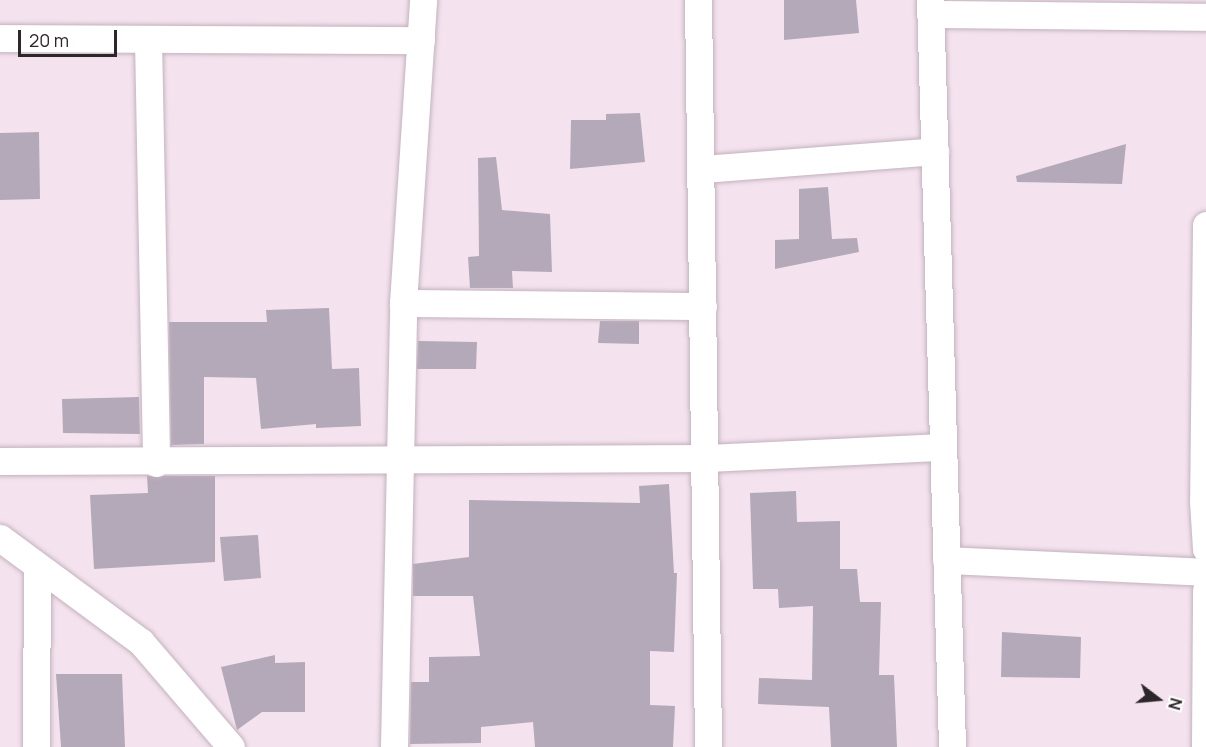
<!DOCTYPE html>
<html>
<head>
<meta charset="utf-8">
<style>
	body { margin:0 }
	#map { position:relative; width:1206px; height:747px; overflow:hidden; background:#f4e3ee; font-family:Manrope,sans-serif }
	div>[style] { position:absolute }
	.building>* { inset:0; background:#b4a9b9 }
	.roads { filter:drop-shadow(0 0 2px #c3b2be) drop-shadow(0 0 2px #c3b2be) }
	.minor>* { height:27px; margin:-13.5px; padding:0 13.5px; transform-origin:13.5px; border-radius:13.5px; background:#fff }
	span { translate:-50% -50%; white-space:nowrap; text-align:center; line-height:1.15; -webkit-text-stroke:5px #fff; paint-order:stroke }
	.north { position:absolute; left:1128px; top:669px; width:60px; height:60px; -webkit-text-stroke:4px #fff; paint-order:stroke; rotate:106deg; font-size:16px; font-weight:700; line-height:24px; text-align:center; color:#2d262a }
	.north::after { content:''; display:block; margin:auto; width:21px; height:27px; background:#2d262a; clip-path:polygon(50% 0,100% 100%,50% 72%,0 100%) }
	.scale { position:absolute; left:18px; top:30px; width:99px; height:27px; box-sizing:border-box; border:3px solid #2d262a; border-top:0; padding-left:8px; font-size:18px; line-height:21px; white-space:nowrap; color:#2d262a; -webkit-text-stroke:4px #fff; paint-order:stroke }
</style>
</head>
<body>
<div id="map">
	<div class="building">
		<i style="clip-path:polygon(784px 0,856px 0,859px 33px,784px 40px)"></i>
		<i style="clip-path:polygon(640px 113px,645px 162px,570px 169px,571px 120px,606px 120px,606px 114px)"></i>
		<i style="clip-path:polygon(39px 132px,40px 199px,0 200px,0 133px)"></i>
		<i style="clip-path:polygon(1126px 144px,1122px 184px,1017px 182px,1016px 176px)"></i>
		<i style="clip-path:polygon(496px 157px,502px 210px,550px 214px,552px 272px,512px 271px,513px 288px,470px 288px,468px 257px,479px 256px,478px 158px)"></i>
		<i style="clip-path:polygon(828px 187px,832px 239px,857px 238px,859px 252px,775px 269px,775px 240px,799px 239px,799px 189px)"></i>
		<i style="clip-path:polygon(329px 308px,332px 369px,359px 368px,361px 426px,316px 428px,316px 424px,261px 429px,256px 378px,204px 377px,204px 444px,171px 445px,169px 322px,267px 322px,266px 310px)"></i>
		<i style="clip-path:polygon(600px 321px,639px 321px,639px 344px,598px 343px)"></i>
		<i style="clip-path:polygon(418px 341px,477px 342px,476px 369px,417px 369px)"></i>
		<i style="clip-path:polygon(139px 397px,140px 434px,63px 433px,62px 399px)"></i>
		<i style="clip-path:polygon(147px 476px,215px 476px,215px 562px,94px 569px,90px 495px,148px 493px)"></i>
		<i style="clip-path:polygon(669px 484px,674px 573px,677px 573px,674px 652px,650px 651px,650px 705px,675px 706px,673px 747px,535px 747px,533px 722px,481px 727px,481px 743px,410px 744px,411px 682px,429px 682px,429px 657px,480px 656px,473px 596px,413px 596px,413px 564px,469px 557px,469px 500px,640px 503px,639px 486px)"></i>
		<i style="clip-path:polygon(796px 491px,797px 522px,840px 521px,840px 569px,857px 569px,860px 602px,881px 602px,879px 675px,894px 675px,897px 747px,831px 747px,829px 707px,758px 704px,759px 678px,812px 680px,813px 606px,779px 608px,778px 589px,753px 589px,750px 493px)"></i>
		<i style="clip-path:polygon(258px 535px,261px 578px,224px 581px,220px 537px)"></i>
		<i style="clip-path:polygon(1002px 632px,1081px 637px,1080px 678px,1001px 677px)"></i>
		<i style="clip-path:polygon(275px 655px,275px 663px,305px 662px,305px 712px,262px 712px,237px 730px,221px 667px)"></i>
		<i style="clip-path:polygon(56px 674px,122px 674px,125px 747px,61px 747px)"></i>
	</div>
	<div class="roads">
		<div class="minor">
			<i style="left:698px;top:0;width:747px;rotate:89.23deg"></i>
			<i style="left:930px;top:0;width:747px;rotate:88.31deg"></i>
			<i style="left:930px;top:14px;width:276px;rotate:0.6deg"></i>
			<i style="left:0;top:38px;width:421px;rotate:0.3deg"></i>
			<i style="left:148px;top:39px;width:424px;rotate:88.9deg"></i>
			<i style="left:703px;top:169px;width:233px;rotate:-4.4deg"></i>
			<i style="left:1206px;top:225px;width:276px;rotate:90.6deg"></i>
			<i style="left:1203px;top:501px;width:48px;rotate:86.4deg"></i>
			<i style="left:403px;top:303px;width:300px;rotate:0.6deg"></i>
			<i style="left:0;top:461px;width:707px;rotate:-0.24deg"></i>
			<i style="left:707px;top:458px;width:236px;rotate:-2.7deg"></i>
			<i style="left:0;top:538px;width:175px;rotate:36.4deg"></i>
			<i style="left:141px;top:642px;width:138px;rotate:49.4deg"></i>
			<i style="left:946px;top:560px;width:260px;rotate:2.6deg"></i>
			<i style="left:36px;top:747px;width:181px;rotate:-89.7deg"></i>
			<i style="left:394px;top:747px;width:444px;rotate:-88.8deg"></i>
			<i style="left:403px;top:303px;width:304px;rotate:-86.2deg"></i>
			<i style="left:1205px;top:747px;width:157px;rotate:-89.6deg"></i>
		</div>
	</div>
	<div class="north">N</div>
	<div class="scale">20 m</div>
</div>
</body>
</html>
